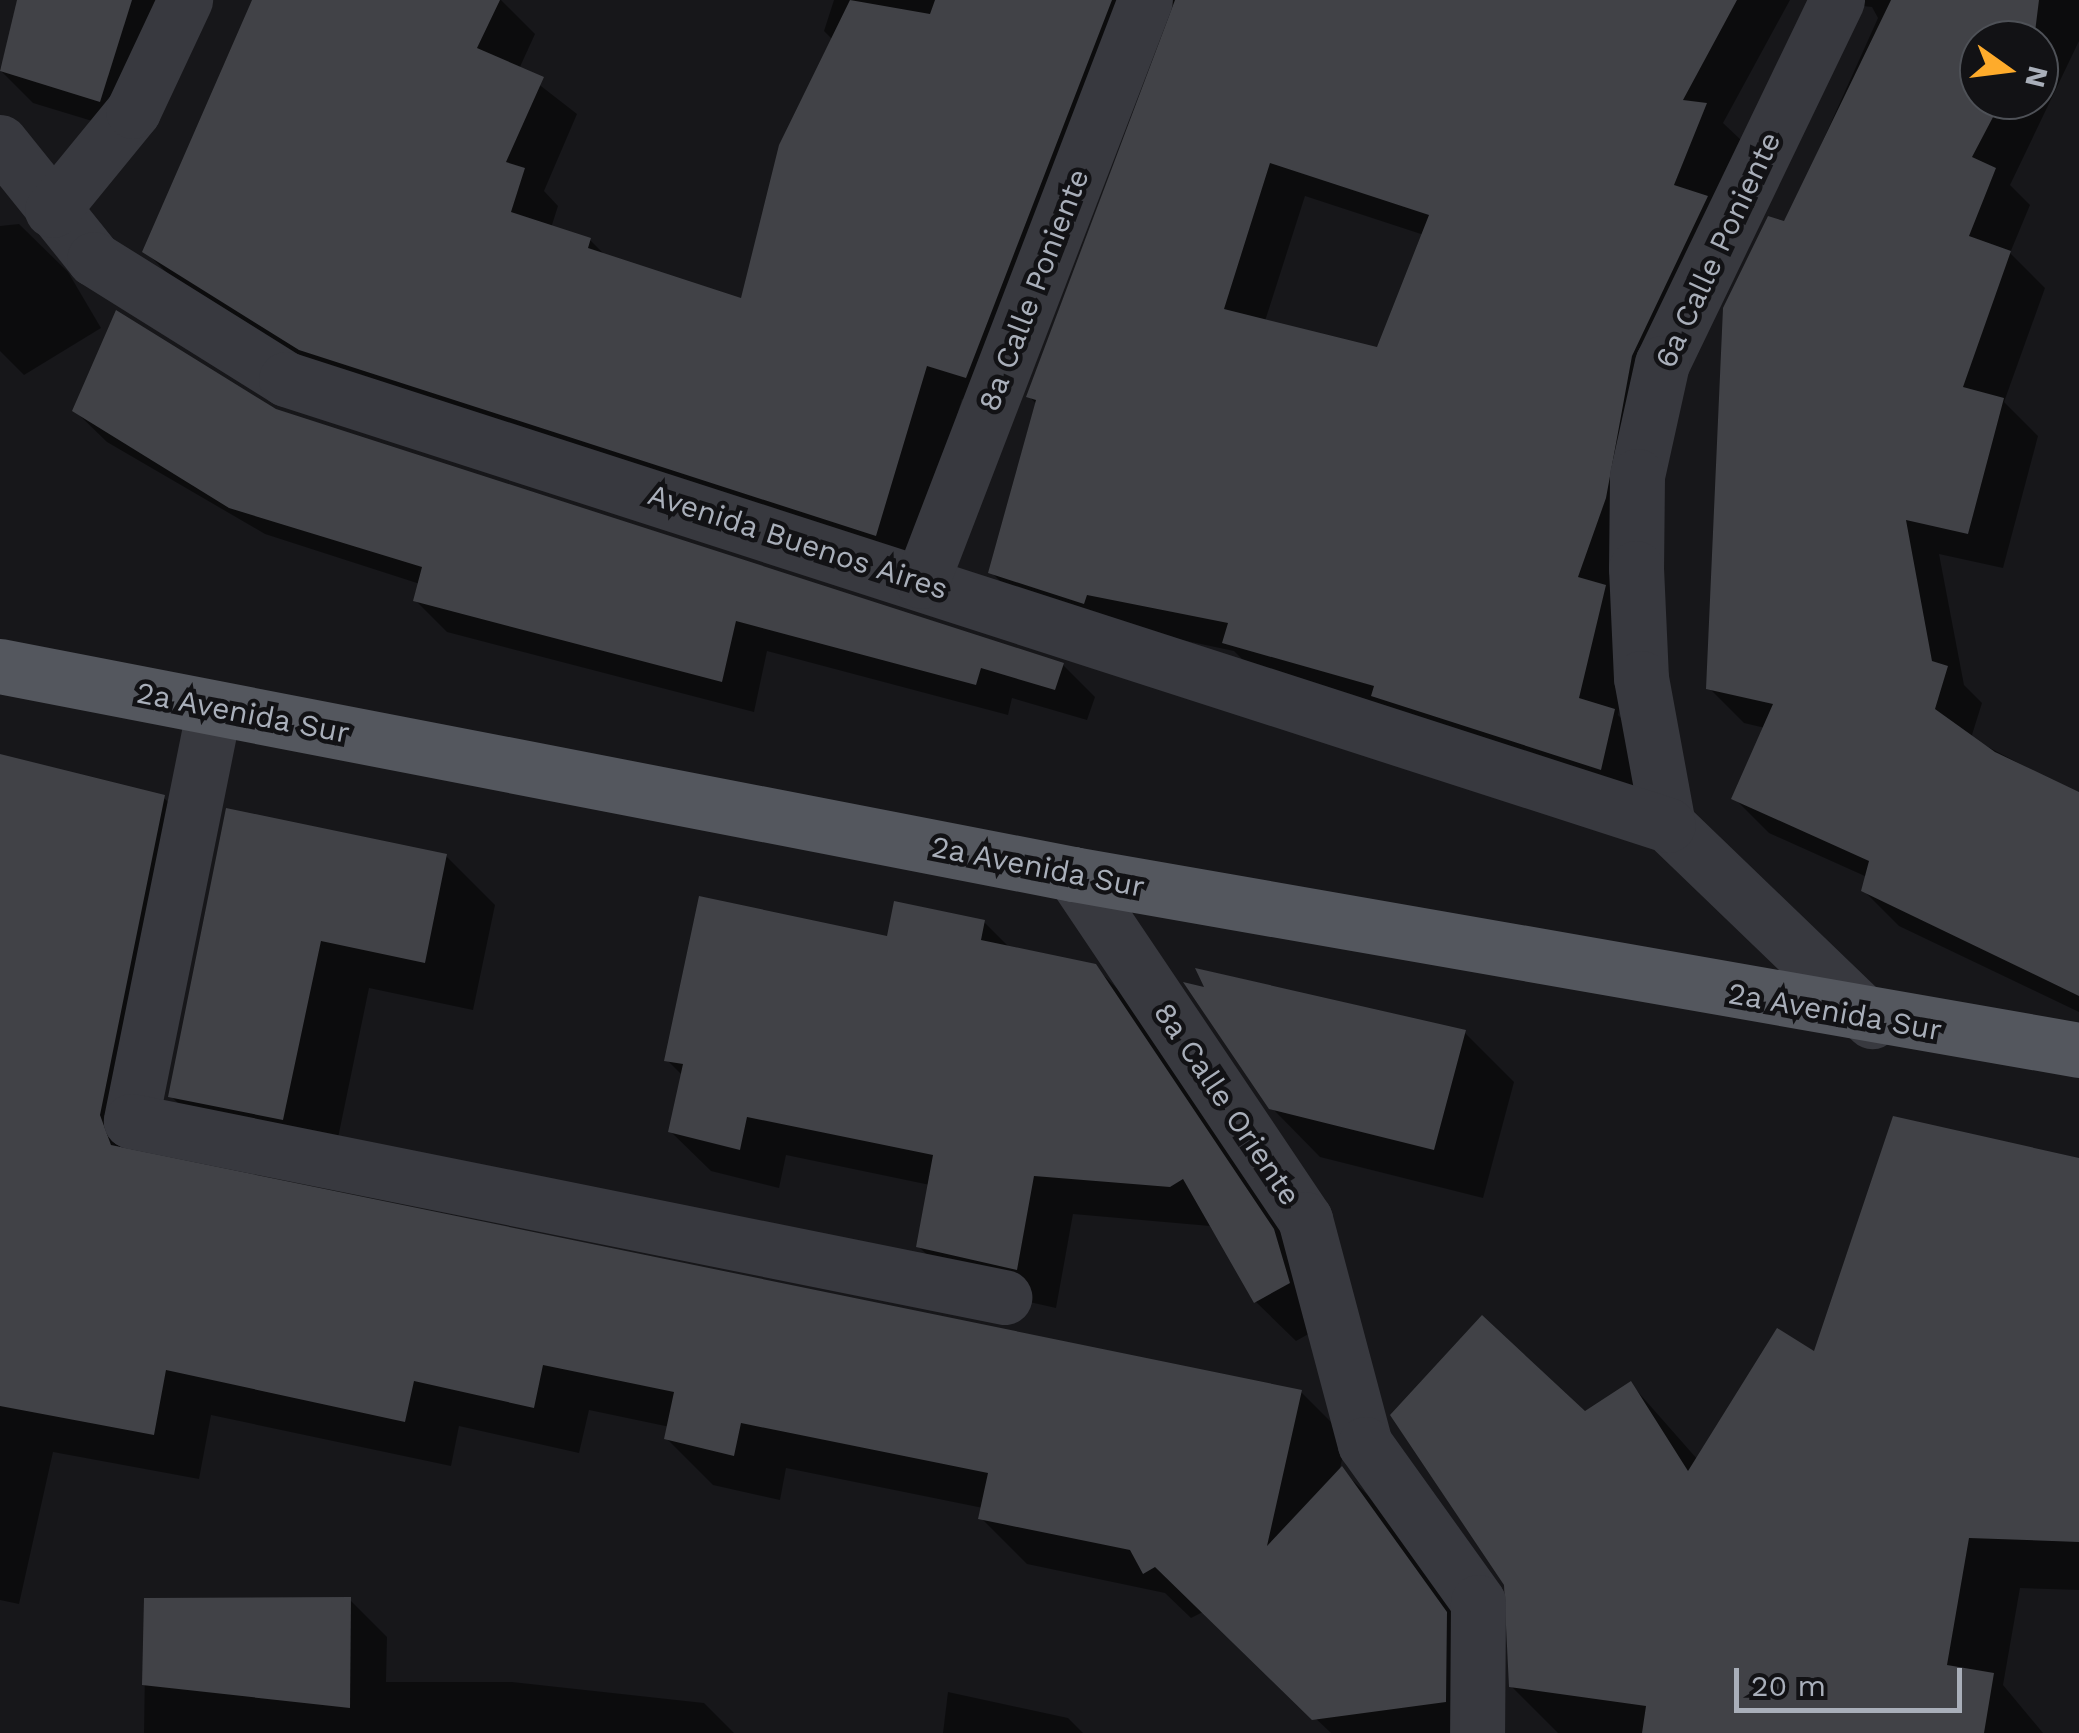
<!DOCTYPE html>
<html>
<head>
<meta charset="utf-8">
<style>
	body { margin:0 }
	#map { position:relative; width:2079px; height:1733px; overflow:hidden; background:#17171a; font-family:"Work Sans",sans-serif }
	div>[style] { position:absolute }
	.shadow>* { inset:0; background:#0007 }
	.building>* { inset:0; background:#414247 }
	.minor>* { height:55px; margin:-27.5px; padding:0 27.5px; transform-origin:27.5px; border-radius:27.5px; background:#38393f }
	.major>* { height:55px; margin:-27.5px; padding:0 27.5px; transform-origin:27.5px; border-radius:27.5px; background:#54575e }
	span { translate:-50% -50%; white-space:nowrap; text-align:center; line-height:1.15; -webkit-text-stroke:9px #121215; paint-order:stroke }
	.street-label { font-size:30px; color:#a9afba }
	.north { position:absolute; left:1959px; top:20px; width:100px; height:100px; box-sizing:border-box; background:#121215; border:2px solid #4e5157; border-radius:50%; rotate:104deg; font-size:28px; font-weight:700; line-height:40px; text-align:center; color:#a9afba }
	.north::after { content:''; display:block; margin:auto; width:35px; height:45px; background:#feab2b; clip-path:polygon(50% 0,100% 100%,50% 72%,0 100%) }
	.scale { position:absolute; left:1734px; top:1668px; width:228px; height:45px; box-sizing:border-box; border:5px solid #a9afba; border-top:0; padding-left:12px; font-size:30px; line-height:35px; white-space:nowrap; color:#a9afba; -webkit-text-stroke:8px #121215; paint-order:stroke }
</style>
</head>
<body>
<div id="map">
	<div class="shadow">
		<i style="clip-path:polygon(20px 0,175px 0,135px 134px,33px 103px,0 70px)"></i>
		<i style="clip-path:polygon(evenodd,254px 0,501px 0,535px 34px,519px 69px,577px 114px,544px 191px,558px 206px,551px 228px,590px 240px,607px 257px,742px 301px,833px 40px,824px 31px,834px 0,1790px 0,1723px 123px,1741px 140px,1666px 392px,1639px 623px,1618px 715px,1649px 746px,1635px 804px,1260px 677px,1234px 651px,1026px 607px,991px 572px,1037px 405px,1029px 396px,1176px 7px,1161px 9px,1001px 412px,962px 399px,910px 570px,337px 385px,180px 286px,145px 251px,254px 0,1305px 196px,1424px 235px,1379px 350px,1265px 321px,1305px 196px)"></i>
		<i style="clip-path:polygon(evenodd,1807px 0,2079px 0,2079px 41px,2010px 185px,2030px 205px,2010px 253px,2045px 288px,2004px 402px,2038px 436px,2003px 568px,1939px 554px,1964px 685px,1982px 703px,1971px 738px,2079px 795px,2079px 1012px,1899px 926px,1864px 891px,1867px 877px,1769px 833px,1734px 798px,1765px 728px,1744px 723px,1709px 688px,1785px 225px,1878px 18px,1872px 7px,1807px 0,1979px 40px,2039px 40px,2039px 100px,1979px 100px,1979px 40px)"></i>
		<i style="clip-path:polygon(19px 224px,68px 272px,101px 328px,24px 375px,0 351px,0 226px)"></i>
		<i style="clip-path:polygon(75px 411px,275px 411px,1063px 665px,1095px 697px,1087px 720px,1012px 698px,1008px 715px,767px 651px,754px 712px,447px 632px,416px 601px,420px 584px,265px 534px,107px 442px)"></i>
		<i style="clip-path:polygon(0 757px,163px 797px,210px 843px,146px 1158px,1301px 1392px,1347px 1438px,1340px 1468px,1388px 1515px,1492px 1660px,1491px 1733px,1331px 1733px,1203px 1612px,1191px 1618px,1165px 1593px,1027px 1564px,981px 1518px,983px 1508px,786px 1468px,780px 1500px,713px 1485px,667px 1439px,670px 1427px,589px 1410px,579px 1453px,459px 1426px,451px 1466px,211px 1415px,199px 1479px,53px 1452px,19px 1604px,0 1600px)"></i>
		<i style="clip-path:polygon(228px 811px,446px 856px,495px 905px,473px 1010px,369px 988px,332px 1167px,219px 1145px,171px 1096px)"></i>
		<i style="clip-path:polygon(984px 922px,1010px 948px,1094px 966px,1135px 1006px,1313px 1271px,1328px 1323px,1296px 1341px,1256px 1302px,1210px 1226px,1073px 1214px,1056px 1308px,959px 1286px,919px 1247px,930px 1185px,786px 1155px,779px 1188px,711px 1171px,671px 1132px,683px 1076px,667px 1060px,889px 939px)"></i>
		<i style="clip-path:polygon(1465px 1033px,1514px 1082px,1483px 1198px,1320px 1157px,1271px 1107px)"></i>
		<i style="clip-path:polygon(2079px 1161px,2079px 1590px,2020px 1588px,2003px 1685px,2043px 1733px,1558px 1733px,1511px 1686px,1584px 1414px,1631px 1384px,1698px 1460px,1816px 1355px)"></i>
		<i style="clip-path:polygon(146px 1600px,350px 1600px,387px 1637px,386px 1682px,512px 1682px,704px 1703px,734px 1733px,144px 1733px)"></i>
		<i style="clip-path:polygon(948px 1692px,1068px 1718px,1083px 1733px,943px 1733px)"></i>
	</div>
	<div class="building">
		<i style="clip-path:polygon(17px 0,132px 0,100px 102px,0 71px)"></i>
		<i style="clip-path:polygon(252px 0,500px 0,477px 48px,544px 77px,506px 162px,525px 168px,511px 212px,591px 238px,588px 248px,741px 298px,779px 145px,850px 0,930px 14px,935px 0,1112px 0,966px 378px,927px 366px,876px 536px,299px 350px,142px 252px)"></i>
		<i style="clip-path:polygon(evenodd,1175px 0,1737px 0,1683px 100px,1707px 103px,1674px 185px,1708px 196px,1632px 356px,1606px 498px,1578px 577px,1606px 585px,1579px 698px,1615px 709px,1601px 770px,1371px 696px,1374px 686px,1222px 643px,1228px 623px,1087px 595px,1084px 604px,988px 573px,1036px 400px,1026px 397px,1175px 0,1270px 163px,1429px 215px,1377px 347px,1224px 309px,1270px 163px)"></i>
		<i style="clip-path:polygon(1891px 0,2039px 0,2034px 40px,1979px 40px,1979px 100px,2002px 100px,1972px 157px,1996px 168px,1969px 236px,2011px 251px,1963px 387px,2004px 398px,1968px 534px,1906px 520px,1932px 661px,1948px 666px,1935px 709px,1995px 752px,2079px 792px,2079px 996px,1861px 891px,1869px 861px,1731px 799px,1773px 704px,1706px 689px,1723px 308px,1768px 216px,1784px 221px)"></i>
		<i style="clip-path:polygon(116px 310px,276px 409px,1064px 663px,1055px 690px,981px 668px,976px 685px,736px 621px,722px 682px,413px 601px,422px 567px,229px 508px,72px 411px)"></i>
		<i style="clip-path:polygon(0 754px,165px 795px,100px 1115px,111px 1145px,1302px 1390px,1267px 1546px,1342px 1466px,1447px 1612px,1446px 1702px,1312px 1720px,1155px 1567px,1143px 1574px,1130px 1550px,978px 1519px,988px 1473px,741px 1423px,734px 1456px,664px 1439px,674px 1392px,543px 1365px,534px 1408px,414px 1381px,405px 1422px,166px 1370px,154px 1435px,0 1406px)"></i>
		<i style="clip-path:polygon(226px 808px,447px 854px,425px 963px,321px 941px,283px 1120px,168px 1097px)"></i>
		<i style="clip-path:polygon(699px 896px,887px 936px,894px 901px,985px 920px,981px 940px,1096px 964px,1274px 1229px,1290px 1283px,1254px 1303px,1183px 1179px,1170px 1187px,1034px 1176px,1017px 1270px,916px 1247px,933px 1155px,747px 1117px,740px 1150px,668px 1132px,683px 1064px,664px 1061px)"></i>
		<i style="clip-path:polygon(1195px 968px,1466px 1030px,1434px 1150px,1269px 1109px,1183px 982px,1204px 987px)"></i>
		<i style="clip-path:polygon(1893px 1116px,2079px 1158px,2079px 1542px,1969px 1538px,1947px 1665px,1994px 1673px,1984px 1733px,1642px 1733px,1646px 1706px,1509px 1687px,1504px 1585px,1390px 1415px,1482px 1315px,1585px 1411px,1631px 1381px,1688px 1471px,1777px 1328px,1814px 1351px)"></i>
		<i style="clip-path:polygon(351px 1597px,350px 1708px,142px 1685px,144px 1598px)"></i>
	</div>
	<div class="minor">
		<i style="left:1837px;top:0;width:403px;rotate:115.7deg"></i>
		<i style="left:1662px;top:363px;width:116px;rotate:102.5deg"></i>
		<i style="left:1637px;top:476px;width:92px;rotate:90.6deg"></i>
		<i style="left:1636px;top:568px;width:110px;rotate:87.4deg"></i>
		<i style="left:1641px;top:678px;width:149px;rotate:79.6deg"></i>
		<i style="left:1668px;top:825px;width:283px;rotate:43.9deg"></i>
		<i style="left:0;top:142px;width:150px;rotate:51.2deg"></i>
		<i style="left:94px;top:259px;width:226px;rotate:32deg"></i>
		<i style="left:286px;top:379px;width:1452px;rotate:17.89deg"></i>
		<i style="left:52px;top:210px;width:128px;rotate:-50.7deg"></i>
		<i style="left:133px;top:111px;width:123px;rotate:-64.9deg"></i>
		<i style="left:922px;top:581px;width:622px;rotate:-69deg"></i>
		<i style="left:214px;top:708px;width:421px;rotate:101.4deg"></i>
		<i style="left:131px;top:1121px;width:891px;rotate:11.4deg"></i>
		<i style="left:1073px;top:874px;width:416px;rotate:56.1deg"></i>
		<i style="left:1305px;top:1219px;width:233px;rotate:75.1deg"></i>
		<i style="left:1365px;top:1444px;width:194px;rotate:54.4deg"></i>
		<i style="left:1478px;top:1602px;width:131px;rotate:90.4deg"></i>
	</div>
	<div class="major">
		<i style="left:0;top:666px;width:1093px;rotate:10.97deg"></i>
		<i style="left:1073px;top:874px;width:1021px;rotate:9.92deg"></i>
	</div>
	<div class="street-label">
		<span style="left:1718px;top:250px;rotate:-65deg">6a Calle Poniente</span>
		<span style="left:1034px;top:290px;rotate:-69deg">8a Calle Poniente</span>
		<span style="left:798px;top:542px;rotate:18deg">Avenida Buenos Aires</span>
		<span style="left:243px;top:713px;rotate:11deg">2a Avenida Sur</span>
		<span style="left:1038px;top:867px;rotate:11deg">2a Avenida Sur</span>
		<span style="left:1835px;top:1012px;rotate:10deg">2a Avenida Sur</span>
		<span style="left:1227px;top:1104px;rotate:56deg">8a Calle Oriente</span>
	</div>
	<div class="north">N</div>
	<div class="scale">20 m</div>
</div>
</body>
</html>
